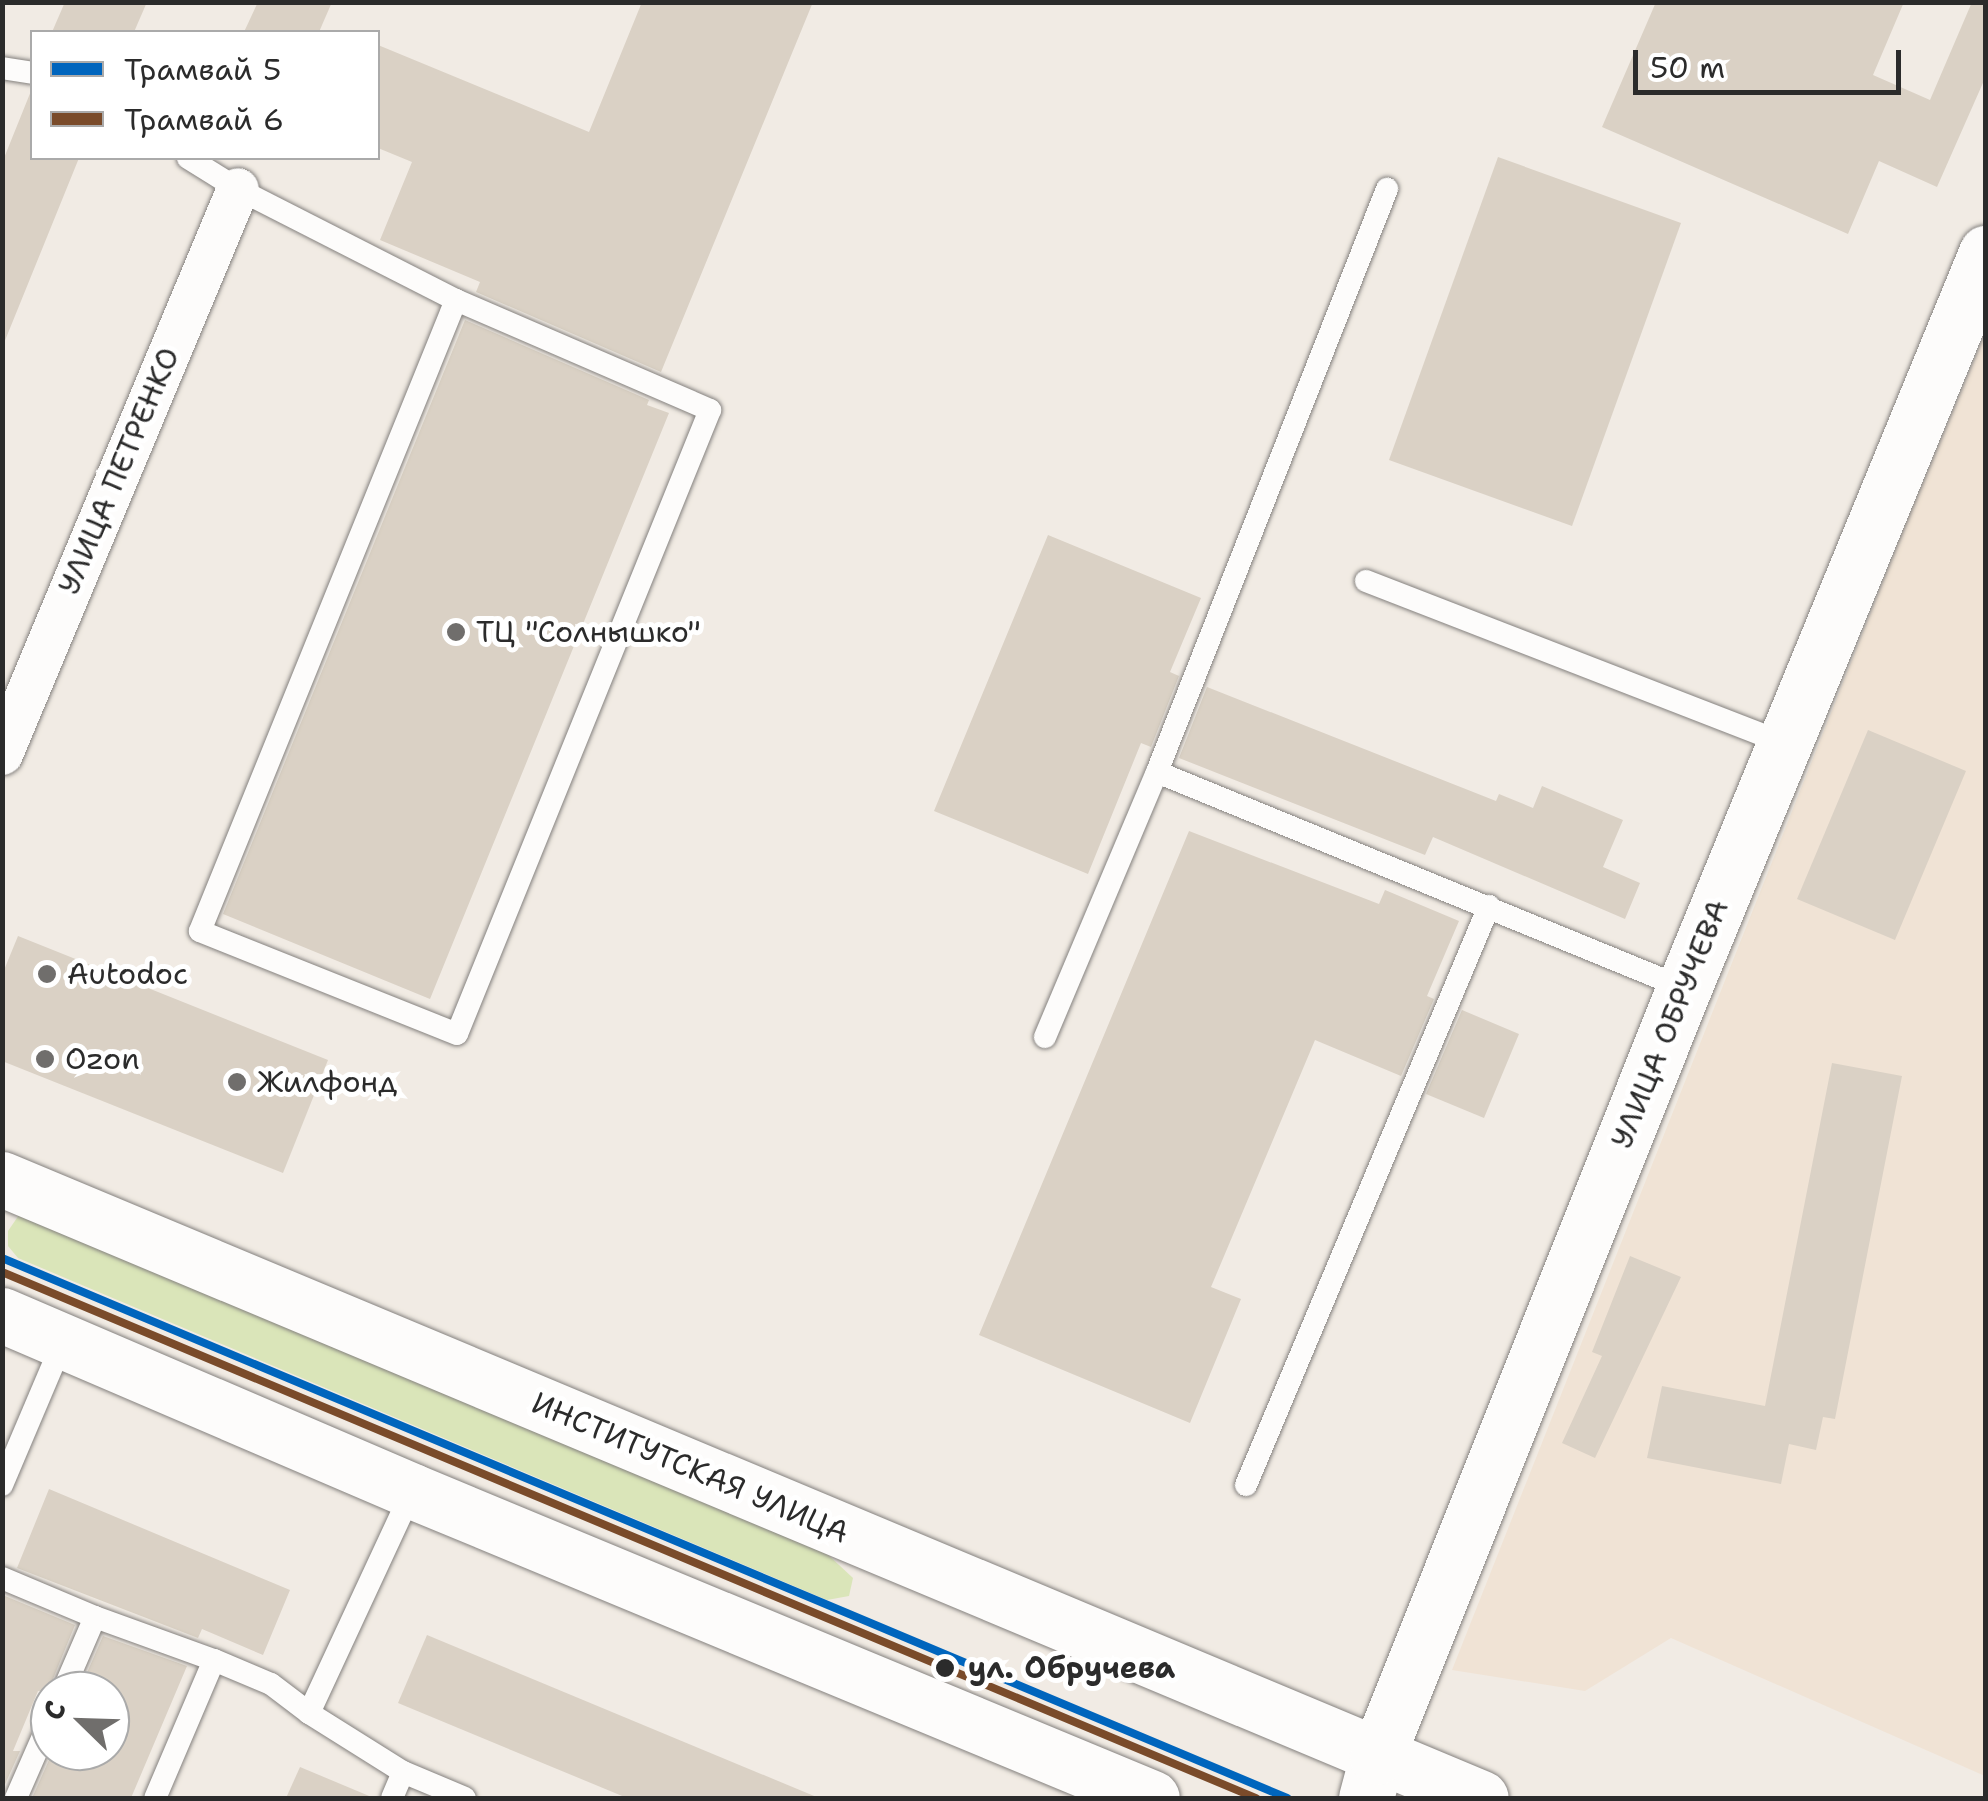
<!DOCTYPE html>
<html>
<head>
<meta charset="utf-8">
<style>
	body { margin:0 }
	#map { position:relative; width:1988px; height:1801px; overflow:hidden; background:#f1ebe4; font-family:"Shantell Sans",sans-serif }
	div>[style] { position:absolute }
	.built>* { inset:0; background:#f0e3d5 }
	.green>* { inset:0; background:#dae5b9 }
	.building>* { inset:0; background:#dad1c5 }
	.roads { filter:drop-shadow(0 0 2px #84817e) drop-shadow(0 0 2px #84817e) }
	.service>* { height:22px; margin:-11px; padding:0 11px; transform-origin:11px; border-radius:11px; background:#fdfcfb }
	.minor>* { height:42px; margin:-21px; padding:0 21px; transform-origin:21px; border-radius:21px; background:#fdfcfb }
	.secondary>* { height:55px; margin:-27.5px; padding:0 27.5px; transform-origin:27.5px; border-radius:27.5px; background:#fdfcfb }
	.tram-1>* { height:8px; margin:-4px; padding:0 4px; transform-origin:4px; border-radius:4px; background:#0065bd }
	.tram-2>* { height:8px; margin:-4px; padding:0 4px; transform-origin:4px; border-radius:4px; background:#7a4b2a }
	.dots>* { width:28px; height:28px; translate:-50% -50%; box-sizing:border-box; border:5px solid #fff; border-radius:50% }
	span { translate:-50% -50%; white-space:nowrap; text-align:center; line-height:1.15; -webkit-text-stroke:10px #fff; paint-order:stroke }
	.street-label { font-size:30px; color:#2b2b2b }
	.poi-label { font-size:30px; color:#2b2b2b }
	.left { translate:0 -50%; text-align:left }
	.stop-label { font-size:30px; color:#2b2b2b; font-weight:700 }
	.frame { position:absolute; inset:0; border:5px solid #2b2b2b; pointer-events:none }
	.legend { position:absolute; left:30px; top:30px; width:350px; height:130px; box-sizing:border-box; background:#fff; border:2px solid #aaa; margin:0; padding:12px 18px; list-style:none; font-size:30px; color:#2b2b2b }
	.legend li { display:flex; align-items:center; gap:20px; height:50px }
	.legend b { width:50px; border:2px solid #aaa }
	.north { position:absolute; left:30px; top:1671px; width:100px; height:100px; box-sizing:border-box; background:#fff; border:2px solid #aaa; border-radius:50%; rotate:293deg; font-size:28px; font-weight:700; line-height:40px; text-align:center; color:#2b2b2b }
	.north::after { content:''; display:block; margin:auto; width:35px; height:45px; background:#706e6c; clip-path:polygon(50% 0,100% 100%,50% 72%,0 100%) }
	.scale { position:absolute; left:1633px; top:50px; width:268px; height:45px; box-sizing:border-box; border:5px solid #2b2b2b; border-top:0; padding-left:12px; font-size:30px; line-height:35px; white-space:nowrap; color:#2b2b2b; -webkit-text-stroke:8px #fff; paint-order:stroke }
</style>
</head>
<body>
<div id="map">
	<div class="built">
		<i style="clip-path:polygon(1985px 334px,1985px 1776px,1671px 1638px,1585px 1691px,1452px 1670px,1903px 531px)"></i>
	</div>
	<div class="green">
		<i style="clip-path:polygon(19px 1215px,824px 1551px,853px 1578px,849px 1596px,827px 1600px,18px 1258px,8px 1246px,8px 1231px)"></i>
	</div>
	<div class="building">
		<i style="clip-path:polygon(65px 2px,147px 2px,134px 32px,52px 32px)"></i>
		<i style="clip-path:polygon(258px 2px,332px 2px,319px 32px,244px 32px)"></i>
		<i style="clip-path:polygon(642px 2px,813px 2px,661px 372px,476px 292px,480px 282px,380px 240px,412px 162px,378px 148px,378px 45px,589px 132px)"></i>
		<i style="clip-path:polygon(1656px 2px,1904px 2px,1873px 75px,1930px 100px,1972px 2px,1986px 2px,1986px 76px,1937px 187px,1879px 161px,1848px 234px,1602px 127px)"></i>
		<i style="clip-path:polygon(31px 91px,32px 158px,79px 158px,4px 343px,2px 163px)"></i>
		<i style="clip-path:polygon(1498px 157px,1681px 223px,1572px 526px,1389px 460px)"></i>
		<i style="clip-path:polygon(465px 320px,649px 400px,647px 405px,669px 413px,430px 999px,223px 914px)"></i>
		<i style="clip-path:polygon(1048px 535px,1201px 598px,1170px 672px,1179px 676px,1151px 747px,1141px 743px,1088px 874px,934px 811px)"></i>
		<i style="clip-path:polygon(1207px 687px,1496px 801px,1499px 794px,1533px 808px,1542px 786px,1623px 820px,1603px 867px,1640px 883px,1625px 919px,1433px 837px,1425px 855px,1179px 758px)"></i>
		<i style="clip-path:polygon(1868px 730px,1966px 771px,1895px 940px,1797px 899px)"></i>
		<i style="clip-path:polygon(1189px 831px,1379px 904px,1385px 890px,1459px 921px,1427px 996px,1434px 999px,1401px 1076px,1315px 1040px,1211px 1287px,1241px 1299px,1190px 1423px,979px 1335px)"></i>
		<i style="clip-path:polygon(18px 936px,328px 1060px,283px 1173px,2px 1061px,2px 975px)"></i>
		<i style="clip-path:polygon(1462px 1010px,1519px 1034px,1484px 1118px,1426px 1094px)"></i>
		<i style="clip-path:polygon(1832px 1063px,1902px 1076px,1835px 1419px,1823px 1417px,1816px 1450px,1789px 1444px,1781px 1484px,1647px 1458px,1662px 1386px,1765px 1406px)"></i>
		<i style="clip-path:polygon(1630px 1256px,1681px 1277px,1595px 1458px,1562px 1443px,1602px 1356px,1592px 1352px)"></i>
		<i style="clip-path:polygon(49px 1489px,290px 1590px,263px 1655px,202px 1629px,198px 1638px,17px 1568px)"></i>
		<i style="clip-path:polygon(5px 1596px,75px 1625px,48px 1691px,38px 1691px,13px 1751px,20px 1751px,2px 1791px)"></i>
		<i style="clip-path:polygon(427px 1635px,819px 1798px,627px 1798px,398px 1703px)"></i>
		<i style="clip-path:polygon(103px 1636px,187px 1666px,131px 1798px,32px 1798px,53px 1751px,110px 1751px,110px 1691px,79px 1691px)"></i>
		<i style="clip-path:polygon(300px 1767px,374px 1798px,286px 1798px)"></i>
	</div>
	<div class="roads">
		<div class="service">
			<i style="left:2px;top:68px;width:30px;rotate:9deg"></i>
			<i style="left:188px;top:158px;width:59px;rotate:31.8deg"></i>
			<i style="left:238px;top:189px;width:245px;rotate:27deg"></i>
			<i style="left:456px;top:300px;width:277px;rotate:23.4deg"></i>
			<i style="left:710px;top:410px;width:673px;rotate:112.07deg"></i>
			<i style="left:457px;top:1034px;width:277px;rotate:-158.2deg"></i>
			<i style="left:200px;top:931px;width:681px;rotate:-67.92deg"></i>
			<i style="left:1366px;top:581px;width:447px;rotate:21.2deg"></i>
			<i style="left:1157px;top:772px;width:627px;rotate:-68.47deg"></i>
			<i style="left:1045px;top:1037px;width:288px;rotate:-67.1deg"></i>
			<i style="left:1157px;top:772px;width:570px;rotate:22.29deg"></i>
			<i style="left:2px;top:1485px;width:156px;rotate:-67deg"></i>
			<i style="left:1246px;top:1485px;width:628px;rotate:-67.23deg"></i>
			<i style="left:2px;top:1578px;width:101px;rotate:22.8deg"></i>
			<i style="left:95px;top:1617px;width:81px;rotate:113.4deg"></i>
			<i style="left:95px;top:1617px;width:127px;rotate:19.9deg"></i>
			<i style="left:214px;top:1660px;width:150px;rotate:113.1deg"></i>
			<i style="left:214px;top:1660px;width:62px;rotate:22.8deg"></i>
			<i style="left:271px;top:1684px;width:48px;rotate:37.3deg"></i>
			<i style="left:403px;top:1772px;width:111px;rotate:-147.9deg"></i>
			<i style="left:309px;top:1713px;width:245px;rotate:-65.1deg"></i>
			<i style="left:16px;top:1798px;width:85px;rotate:-66.4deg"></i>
			<i style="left:392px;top:1798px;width:28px;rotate:-67deg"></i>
			<i style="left:403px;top:1772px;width:67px;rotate:22.8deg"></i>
		</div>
		<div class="minor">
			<i style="left:2px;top:754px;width:612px;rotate:-67.33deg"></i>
		</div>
		<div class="secondary">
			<i style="left:2px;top:1179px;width:1603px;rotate:22.71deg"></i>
			<i style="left:2px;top:1315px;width:446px;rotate:23.2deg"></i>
			<i style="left:412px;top:1491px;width:801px;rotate:22.53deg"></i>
			<i style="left:1366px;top:1798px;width:42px;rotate:-75deg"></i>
			<i style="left:1377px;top:1757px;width:828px;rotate:-68.24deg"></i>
			<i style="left:1684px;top:988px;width:795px;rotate:-67.66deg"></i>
		</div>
	</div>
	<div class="tram-1">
		<i style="left:2px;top:1258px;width:1394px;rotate:22.79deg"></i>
	</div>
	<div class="tram-2">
		<i style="left:2px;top:1272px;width:1360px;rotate:22.76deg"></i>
	</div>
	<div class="dots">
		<i style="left:456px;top:632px;background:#706e6c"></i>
		<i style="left:47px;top:974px;background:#706e6c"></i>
		<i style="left:45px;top:1059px;background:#706e6c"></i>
		<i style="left:237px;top:1082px;background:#706e6c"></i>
		<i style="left:945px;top:1668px;background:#2b2b2b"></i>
	</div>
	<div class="street-label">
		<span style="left:119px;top:471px;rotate:-67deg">УЛИЦА ПЕТРЕНКО</span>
		<span style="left:1670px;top:1024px;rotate:-68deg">УЛИЦА ОБРУЧЕВА</span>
		<span style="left:690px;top:1468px;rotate:23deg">ИНСТИТУТСКАЯ УЛИЦА</span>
	</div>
	<div class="poi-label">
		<span class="left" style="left:476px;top:632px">ТЦ "Солнышко"</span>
		<span class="left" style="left:67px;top:974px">Autodoc</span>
		<span class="left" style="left:65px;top:1059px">Ozon</span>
		<span class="left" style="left:257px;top:1082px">Жилфонд</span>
	</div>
	<div class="stop-label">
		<span class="left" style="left:968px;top:1668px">ул. Обручева</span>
	</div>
	<div class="frame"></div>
	<ul class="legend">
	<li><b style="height:12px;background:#0065bd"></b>Трамвай 5</li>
	<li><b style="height:12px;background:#7a4b2a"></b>Трамвай 6</li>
	</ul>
	<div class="north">С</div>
	<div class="scale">50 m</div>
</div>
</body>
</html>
